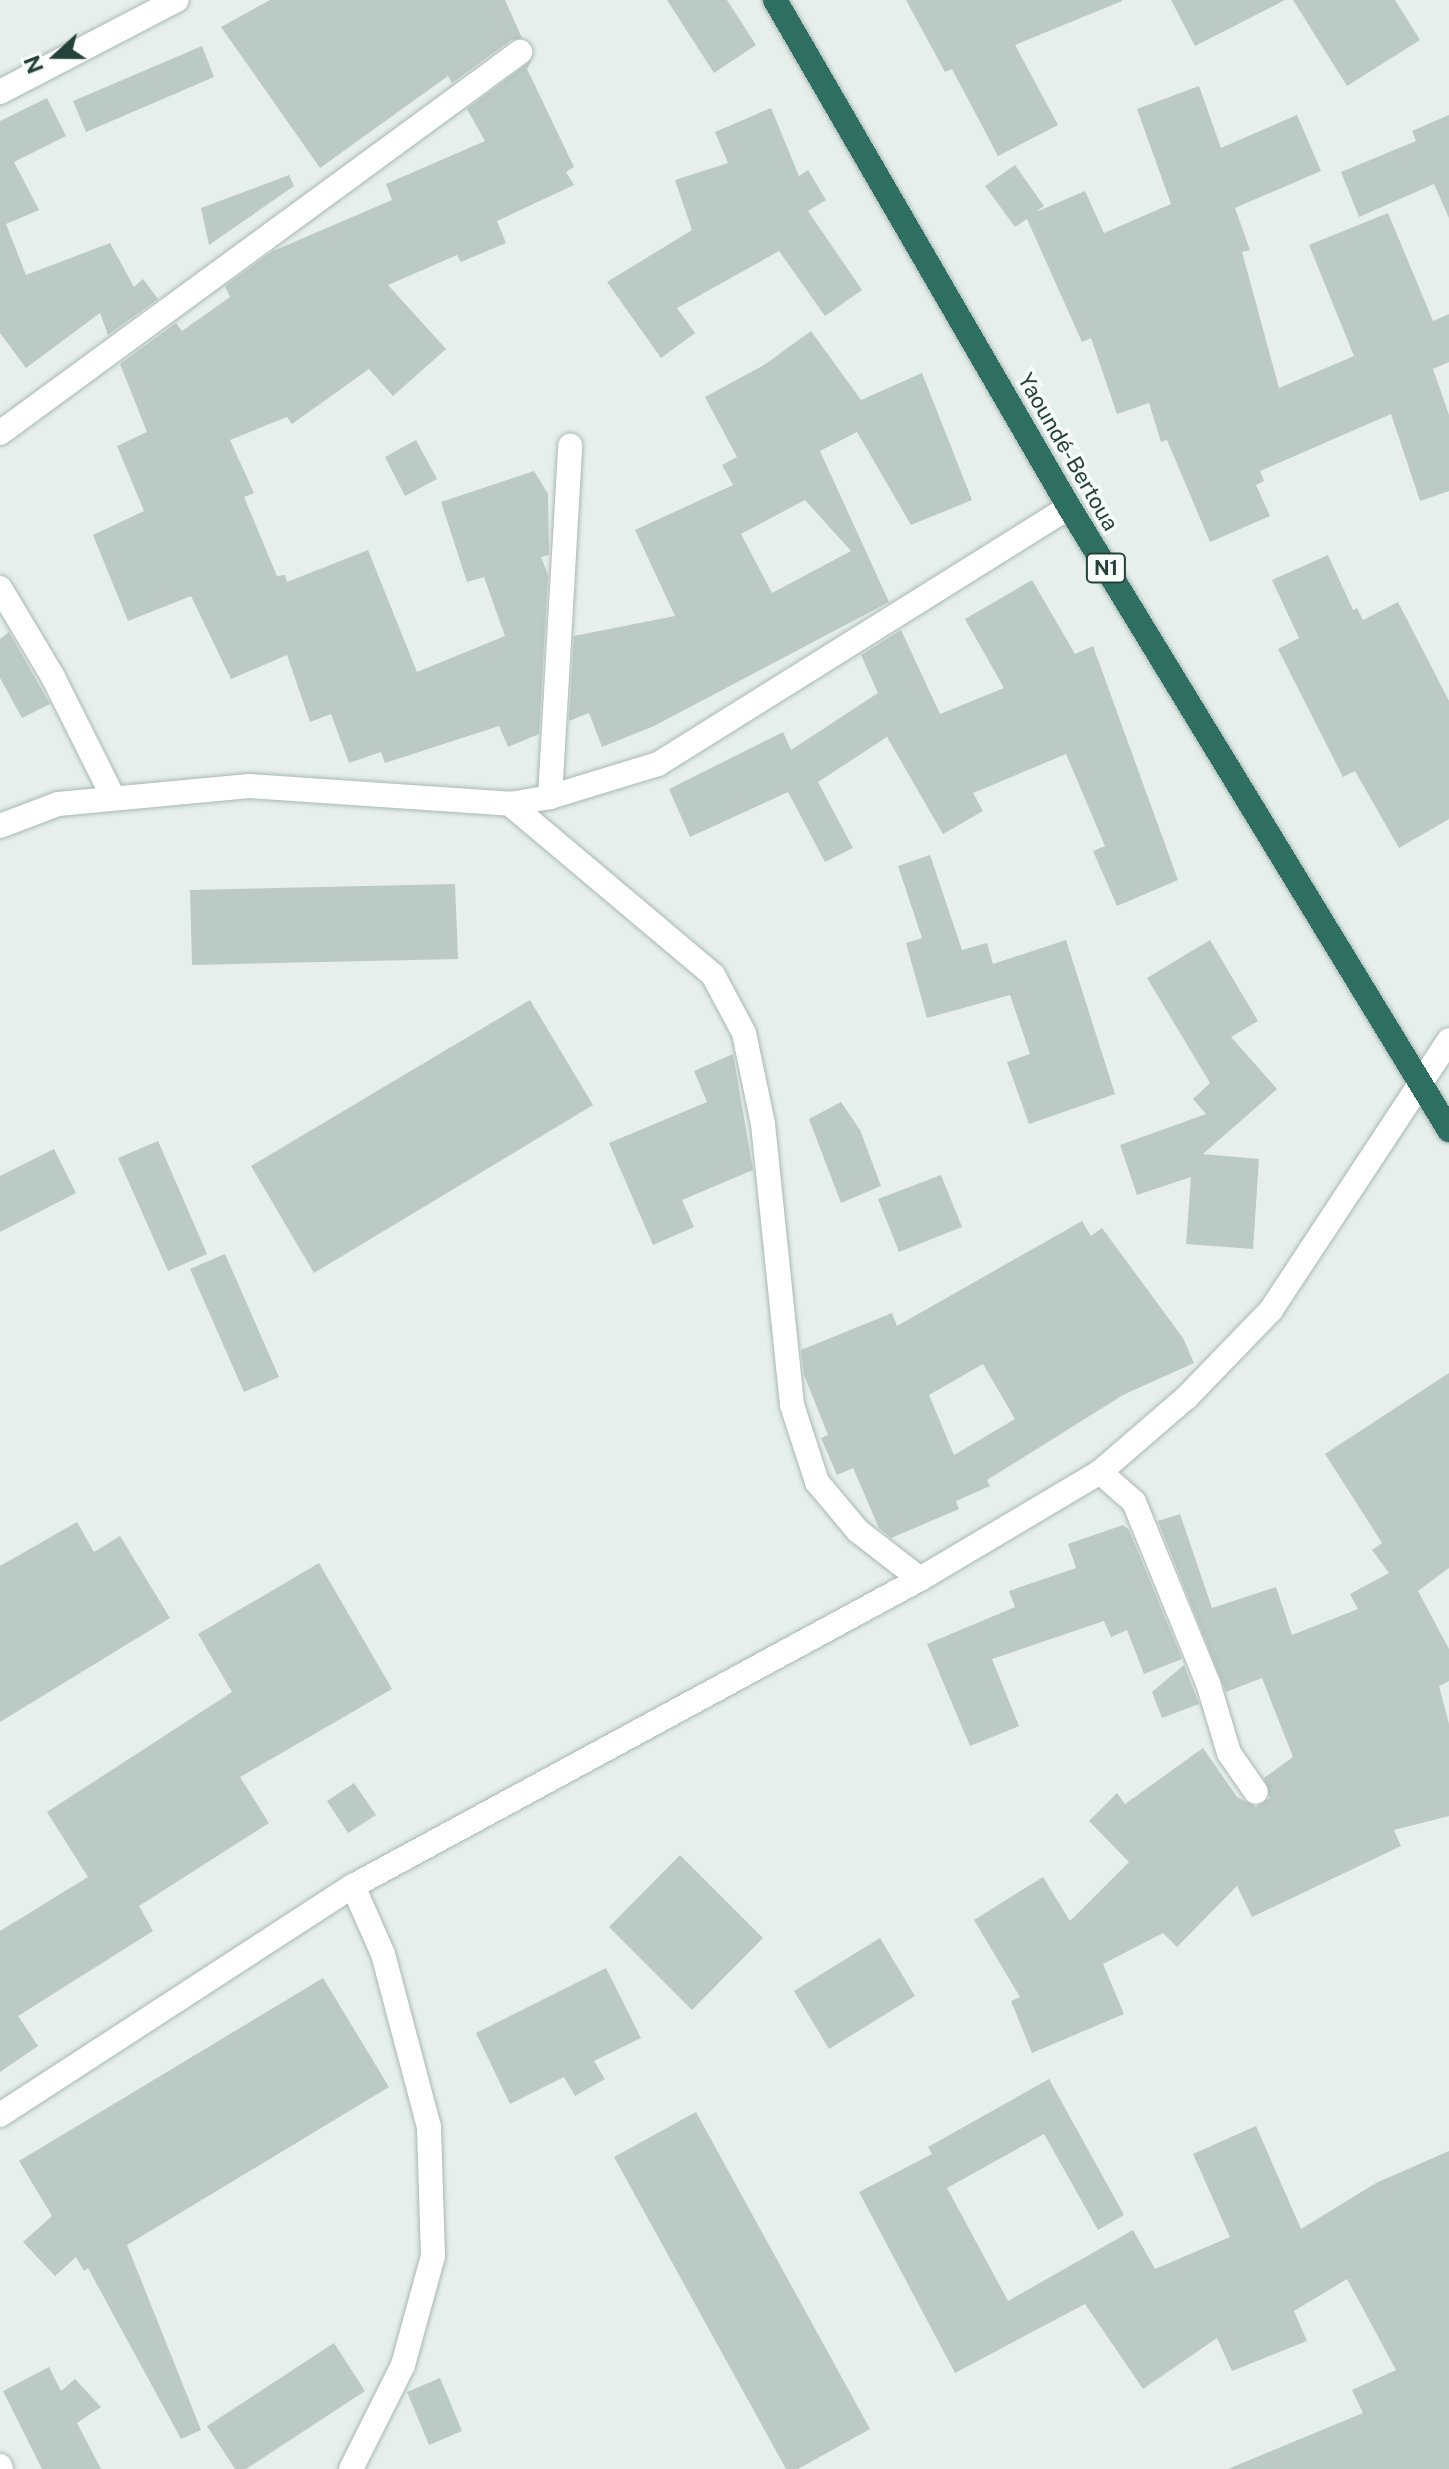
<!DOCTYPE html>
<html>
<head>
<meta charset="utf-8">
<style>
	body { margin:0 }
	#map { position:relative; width:1449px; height:2469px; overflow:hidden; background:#e6efeb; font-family:"Public Sans",sans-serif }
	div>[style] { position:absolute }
	.building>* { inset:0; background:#bbcac4 }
	.roads { filter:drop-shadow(0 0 2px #a8b8b2) drop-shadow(0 0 2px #a8b8b2) }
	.street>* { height:24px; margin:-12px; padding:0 12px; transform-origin:12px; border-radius:12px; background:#fff }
	.highway>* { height:24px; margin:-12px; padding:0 12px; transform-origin:12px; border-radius:12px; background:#2f6f62 }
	span { translate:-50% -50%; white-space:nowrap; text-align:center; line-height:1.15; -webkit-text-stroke:7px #f7fbf9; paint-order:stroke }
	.shield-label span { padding:2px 6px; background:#f7fbf9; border:2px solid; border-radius:6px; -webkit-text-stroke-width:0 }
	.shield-label { font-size:20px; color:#24423a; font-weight:700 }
	.street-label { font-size:22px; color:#24423a }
	.north { position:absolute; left:16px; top:16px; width:80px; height:80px; -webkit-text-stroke:6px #f7fbf9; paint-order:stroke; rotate:249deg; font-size:22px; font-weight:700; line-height:32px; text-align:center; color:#24423a }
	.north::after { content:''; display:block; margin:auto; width:28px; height:36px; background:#24423a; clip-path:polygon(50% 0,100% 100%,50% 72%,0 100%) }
</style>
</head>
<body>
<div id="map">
	<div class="building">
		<i style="clip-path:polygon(270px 0,505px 0,522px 38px,511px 40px,452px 83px,448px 76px,320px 168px,221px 27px)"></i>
		<i style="clip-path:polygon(667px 0,727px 0,756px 45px,714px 73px)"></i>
		<i style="clip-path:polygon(906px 0,1122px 0,1122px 1px,1015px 45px,1058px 125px,998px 156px,952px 69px,945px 72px)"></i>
		<i style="clip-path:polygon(1171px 0,1285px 0,1195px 46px)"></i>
		<i style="clip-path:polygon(1293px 0,1395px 0,1420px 40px,1347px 86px)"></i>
		<i style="clip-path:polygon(202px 46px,214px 77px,86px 132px,73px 101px)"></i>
		<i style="clip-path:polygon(532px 60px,527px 69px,574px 167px,566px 172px,574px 185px,497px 221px,506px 243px,461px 262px,457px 255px,388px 285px,446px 349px,393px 396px,369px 369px,292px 424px,287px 417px,230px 440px,254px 493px,244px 497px,277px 576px,285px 575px,287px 582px,368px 550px,417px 672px,505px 636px,484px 577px,467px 582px,441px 502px,534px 471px,548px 494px,549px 555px,541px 557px,548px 575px,539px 734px,508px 747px,499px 726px,385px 763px,381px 752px,349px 763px,331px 714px,310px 722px,287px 655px,231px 679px,191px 596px,128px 621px,93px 535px,144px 511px,117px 446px,147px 432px,120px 364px,176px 323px,182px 331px,230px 297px,225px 286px,273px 251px,392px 200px,386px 184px,485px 141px,467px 109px)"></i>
		<i style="clip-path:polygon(1199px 86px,1221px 148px,1297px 115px,1321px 171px,1235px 208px,1250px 250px,1242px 252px,1279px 388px,1354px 356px,1309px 245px,1388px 213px,1433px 321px,1449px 314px,1449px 362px,1433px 369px,1449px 415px,1449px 491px,1420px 501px,1391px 414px,1260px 471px,1264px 481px,1256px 485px,1270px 516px,1210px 542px,1167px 440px,1161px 442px,1149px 403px,1117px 414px,1091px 338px,1082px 342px,1027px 219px,1015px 227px,985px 186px,1015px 165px,1044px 206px,1036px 212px,1085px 191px,1104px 233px,1171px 204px,1137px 109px)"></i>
		<i style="clip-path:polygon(47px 98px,66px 136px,14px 162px,39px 210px,6px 224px,26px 275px,110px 243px,134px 287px,143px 279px,158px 299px,108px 335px,100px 313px,26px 368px,0 333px,0 121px)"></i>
		<i style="clip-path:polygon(771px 108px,799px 176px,808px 170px,826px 200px,808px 211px,862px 290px,825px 316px,779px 251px,677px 308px,695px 333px,661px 358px,607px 282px,692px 230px,675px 180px,728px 163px,715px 132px)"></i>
		<i style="clip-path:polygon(1449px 115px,1449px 218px,1434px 184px,1359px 217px,1341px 172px,1416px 141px,1412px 131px)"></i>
		<i style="clip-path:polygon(289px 175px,294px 186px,209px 245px,201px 208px)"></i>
		<i style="clip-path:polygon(evenodd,811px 331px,861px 400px,922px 373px,972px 500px,911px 525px,857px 432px,820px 451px,889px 602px,654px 726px,602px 747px,589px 713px,569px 721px,574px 636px,675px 616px,635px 530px,733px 485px,722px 465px,737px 457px,705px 397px,764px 365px,811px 331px,805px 500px,851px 551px,772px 593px,741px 534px,805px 500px)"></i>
		<i style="clip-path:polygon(416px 440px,437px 479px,405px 496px,385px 457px)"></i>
		<i style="clip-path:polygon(1328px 555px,1353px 610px,1357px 608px,1363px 620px,1398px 602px,1449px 701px,1449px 819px,1399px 848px,1355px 771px,1343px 777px,1278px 649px,1299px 638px,1272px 580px)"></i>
		<i style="clip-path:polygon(1032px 580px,1075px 654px,1093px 646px,1178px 880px,1117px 906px,1093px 851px,1105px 846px,1066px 754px,973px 793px,983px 811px,943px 834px,887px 737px,818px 782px,853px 848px,825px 862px,788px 792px,690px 837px,669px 789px,783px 732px,791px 750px,878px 693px,861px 655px,901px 630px,940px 714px,1004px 688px,965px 619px)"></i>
		<i style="clip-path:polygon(9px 632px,50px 704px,22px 718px,0 678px,0 639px)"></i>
		<i style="clip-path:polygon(930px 855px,962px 950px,987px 943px,993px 964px,1066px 940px,1115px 1094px,1029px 1124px,1007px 1062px,1030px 1054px,1010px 995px,927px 1018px,906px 943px,922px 938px,898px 866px)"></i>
		<i style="clip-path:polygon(455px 884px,458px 959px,192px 965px,190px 890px)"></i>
		<i style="clip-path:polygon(1210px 940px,1258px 1021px,1231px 1037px,1277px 1089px,1203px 1154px,1259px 1159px,1253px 1249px,1186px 1244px,1191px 1177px,1137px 1195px,1120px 1145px,1206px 1114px,1193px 1099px,1210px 1083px,1147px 978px)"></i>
		<i style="clip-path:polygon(530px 1000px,593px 1105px,314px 1273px,251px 1166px)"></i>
		<i style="clip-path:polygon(733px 1054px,753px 1170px,682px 1200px,694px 1227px,653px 1245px,609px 1143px,707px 1102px,694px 1071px)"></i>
		<i style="clip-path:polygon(841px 1102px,860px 1130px,881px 1186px,841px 1203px,809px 1119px)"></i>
		<i style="clip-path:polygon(158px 1141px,207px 1254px,168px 1271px,118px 1158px)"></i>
		<i style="clip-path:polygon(54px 1149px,76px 1193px,0 1232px,0 1176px)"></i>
		<i style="clip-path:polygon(941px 1175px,962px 1227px,899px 1252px,878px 1199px)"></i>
		<i style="clip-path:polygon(evenodd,1082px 1221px,1091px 1236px,1102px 1228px,1183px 1338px,1194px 1363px,1123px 1395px,987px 1480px,990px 1486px,956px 1501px,959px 1509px,891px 1538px,879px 1528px,853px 1468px,837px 1475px,821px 1438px,828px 1435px,804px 1375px,801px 1350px,892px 1313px,897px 1326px,1082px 1221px,983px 1364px,1015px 1419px,954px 1455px,929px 1395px,983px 1364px)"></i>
		<i style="clip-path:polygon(225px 1254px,279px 1377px,244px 1392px,190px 1269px)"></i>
		<i style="clip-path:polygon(1449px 1373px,1449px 1568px,1418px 1591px,1449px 1649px,1449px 1681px,1439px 1686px,1449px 1724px,1449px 1816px,1394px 1830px,1401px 1846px,1252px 1917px,1237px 1886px,1177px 1947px,1163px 1933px,1103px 1964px,1124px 2014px,1032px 2053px,1011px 2001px,1020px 1997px,974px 1920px,1043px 1877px,1070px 1921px,1129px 1862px,1089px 1821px,1117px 1793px,1125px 1804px,1203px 1748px,1237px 1797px,1256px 1807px,1270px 1798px,1264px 1778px,1293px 1757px,1262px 1678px,1226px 1692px,1158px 1521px,1180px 1514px,1212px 1608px,1276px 1587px,1292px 1635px,1358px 1609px,1350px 1594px,1389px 1573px,1372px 1550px,1382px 1543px,1325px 1454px)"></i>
		<i style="clip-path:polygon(77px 1522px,94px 1552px,120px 1536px,170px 1618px,0 1722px,0 1566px)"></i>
		<i style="clip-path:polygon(1123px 1525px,1129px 1530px,1182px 1659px,1144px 1674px,1127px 1630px,1111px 1637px,1104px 1621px,992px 1659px,1019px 1726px,970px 1746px,927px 1644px,1015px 1607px,1009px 1591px,1076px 1568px,1068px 1544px)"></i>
		<i style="clip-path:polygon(319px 1563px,392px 1689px,240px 1777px,269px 1823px,139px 1906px,153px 1931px,18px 2016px,38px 2046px,0 2072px,0 1931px,88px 1877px,47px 1812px,232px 1692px,198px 1634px)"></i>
		<i style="clip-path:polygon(1184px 1665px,1199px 1704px,1162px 1718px,1152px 1692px)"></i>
		<i style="clip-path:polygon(354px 1783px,376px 1815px,348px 1833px,327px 1801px)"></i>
		<i style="clip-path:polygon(680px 1855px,763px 1938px,692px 2010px,609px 1927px)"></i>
		<i style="clip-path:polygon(880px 1938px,915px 1996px,829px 2049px,794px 1991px)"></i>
		<i style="clip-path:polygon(606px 1968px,641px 2038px,594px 2061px,605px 2079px,575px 2096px,564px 2077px,510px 2104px,476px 2033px)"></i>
		<i style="clip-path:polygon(323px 1978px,389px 2087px,127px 2245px,201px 2430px,181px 2439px,88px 2268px,84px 2271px,76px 2257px,55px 2276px,23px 2242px,52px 2216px,19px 2161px)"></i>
		<i style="clip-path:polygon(1049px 2079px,1124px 2215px,1098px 2230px,1044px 2134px,947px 2188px,1008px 2301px,1133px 2230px,1155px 2269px,1230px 2237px,1193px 2154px,1256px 2126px,1301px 2229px,1376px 2183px,1449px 2151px,1449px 2469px,1228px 2469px,1363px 2413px,1352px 2390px,1396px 2370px,1347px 2279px,1294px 2311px,1307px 2341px,1232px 2371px,1217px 2338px,1143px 2389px,1085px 2304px,955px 2373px,859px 2192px,932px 2154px,928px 2147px)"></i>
		<i style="clip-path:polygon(696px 2112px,870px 2429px,798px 2469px,786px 2469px,614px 2157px)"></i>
		<i style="clip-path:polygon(334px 2343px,365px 2391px,246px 2469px,235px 2469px,207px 2426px)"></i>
		<i style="clip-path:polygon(49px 2367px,61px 2391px,75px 2379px,101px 2407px,77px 2423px,101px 2469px,42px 2469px,3px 2391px)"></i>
		<i style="clip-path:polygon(440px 2378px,462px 2431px,429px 2445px,407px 2392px)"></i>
	</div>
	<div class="roads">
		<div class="street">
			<i style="left:0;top:92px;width:199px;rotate:-27.5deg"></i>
			<i style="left:0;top:433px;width:645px;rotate:-36.23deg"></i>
			<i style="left:0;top:588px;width:104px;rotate:59.2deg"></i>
			<i style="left:53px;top:677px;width:132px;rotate:63.4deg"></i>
			<i style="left:550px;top:797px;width:352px;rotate:-86.7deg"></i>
			<i style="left:510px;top:804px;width:265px;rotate:40.1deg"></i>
			<i style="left:713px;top:975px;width:66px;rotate:61.9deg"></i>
			<i style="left:744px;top:1033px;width:93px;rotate:78.2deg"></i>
			<i style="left:763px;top:1124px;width:282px;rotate:84.1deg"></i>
			<i style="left:792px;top:1405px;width:81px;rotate:72deg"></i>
			<i style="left:817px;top:1482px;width:64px;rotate:50.1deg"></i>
			<i style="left:858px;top:1531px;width:78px;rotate:37.7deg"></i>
			<i style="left:0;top:826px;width:62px;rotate:-20.8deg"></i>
			<i style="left:58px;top:804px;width:192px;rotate:-5.4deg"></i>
			<i style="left:249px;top:786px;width:262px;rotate:3.9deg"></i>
			<i style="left:510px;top:804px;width:41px;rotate:-9.9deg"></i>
			<i style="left:550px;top:797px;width:113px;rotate:-17deg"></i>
			<i style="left:658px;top:764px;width:485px;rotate:-32deg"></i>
			<i style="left:1100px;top:1472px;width:45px;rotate:41.4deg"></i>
			<i style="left:1134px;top:1502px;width:196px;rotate:67.8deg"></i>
			<i style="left:1208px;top:1683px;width:73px;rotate:73.3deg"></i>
			<i style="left:1229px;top:1753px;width:47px;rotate:55.3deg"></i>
			<i style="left:0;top:2115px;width:421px;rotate:-33deg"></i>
			<i style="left:0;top:2466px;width:3px;rotate:72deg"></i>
			<i style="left:351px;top:2469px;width:116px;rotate:-63.4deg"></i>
			<i style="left:403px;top:2365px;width:113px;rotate:-74.6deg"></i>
			<i style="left:433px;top:2256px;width:129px;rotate:-91.8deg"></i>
			<i style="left:429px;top:2127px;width:179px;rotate:-104.9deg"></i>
			<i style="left:383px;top:1954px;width:74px;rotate:-113.8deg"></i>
			<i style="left:353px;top:1886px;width:645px;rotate:-28.43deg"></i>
			<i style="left:920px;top:1579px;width:209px;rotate:-30.7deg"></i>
			<i style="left:1100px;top:1472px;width:115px;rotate:-40.8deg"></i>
			<i style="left:1187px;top:1397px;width:121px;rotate:-46deg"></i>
			<i style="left:1271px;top:1310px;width:323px;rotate:-56.6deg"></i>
		</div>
		<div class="highway">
			<i style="left:775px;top:0;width:586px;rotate:59.89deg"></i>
			<i style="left:1069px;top:507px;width:730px;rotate:58.62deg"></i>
		</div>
	</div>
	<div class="shield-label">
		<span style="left:1106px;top:568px">N1</span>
	</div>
	<div class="street-label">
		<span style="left:1068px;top:452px;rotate:60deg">Yaoundé-Bertoua</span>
	</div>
	<div class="north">N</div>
</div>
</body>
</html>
